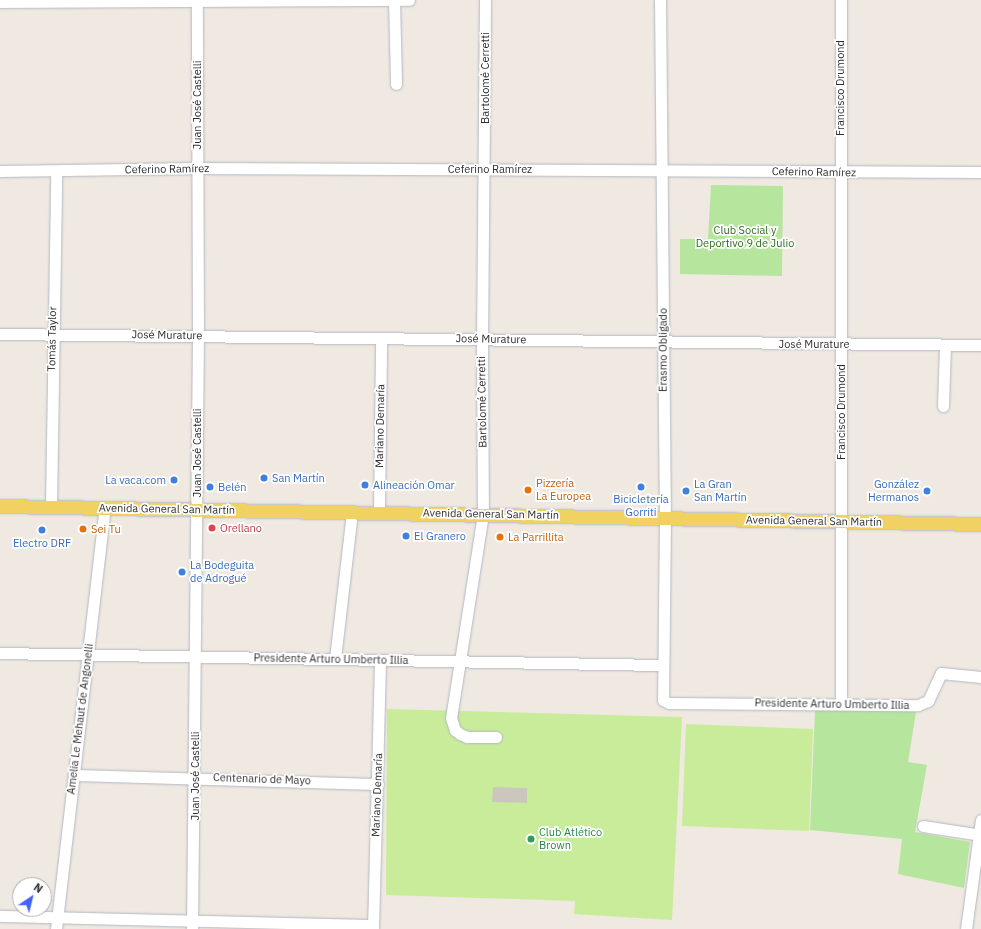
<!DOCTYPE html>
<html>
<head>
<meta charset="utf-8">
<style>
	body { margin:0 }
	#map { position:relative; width:981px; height:929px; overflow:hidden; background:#efe9e1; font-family:"IBM Plex Sans",sans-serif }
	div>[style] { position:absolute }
	.green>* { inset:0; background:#b6e59e }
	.pitch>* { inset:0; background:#c9ec9a }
	.building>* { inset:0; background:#cbc7bf }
	.roads { filter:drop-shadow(0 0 1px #b4b7c1) drop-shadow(0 0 1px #b4b7c1) }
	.minor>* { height:11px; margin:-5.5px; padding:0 5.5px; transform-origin:5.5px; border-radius:5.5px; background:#fff }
	.major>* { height:13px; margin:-6.5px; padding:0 6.5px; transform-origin:6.5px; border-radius:6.5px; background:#f2d163 }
	.dots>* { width:11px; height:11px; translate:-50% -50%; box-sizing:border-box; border:2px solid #fff; border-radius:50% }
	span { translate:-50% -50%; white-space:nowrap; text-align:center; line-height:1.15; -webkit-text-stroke:3.5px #fff; paint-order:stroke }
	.street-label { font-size:11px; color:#2e2e2e }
	.park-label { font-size:11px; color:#2c6e1b }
	.shop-label { font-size:11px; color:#366cbe }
	.left { translate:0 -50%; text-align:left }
	.right { translate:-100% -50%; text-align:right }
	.food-label { font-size:11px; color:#c56008 }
	.health-label { font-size:11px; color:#be3a42 }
	.leisure-label { font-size:11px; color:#27864d }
	.north { position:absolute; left:12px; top:877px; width:40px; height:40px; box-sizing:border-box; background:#fff; border:1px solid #ababab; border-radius:50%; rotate:35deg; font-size:11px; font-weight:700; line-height:16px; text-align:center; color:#2e2e2e }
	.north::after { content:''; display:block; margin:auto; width:14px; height:18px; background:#4264fb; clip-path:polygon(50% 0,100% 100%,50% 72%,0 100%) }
</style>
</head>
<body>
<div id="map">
	<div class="green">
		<i style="clip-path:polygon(711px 185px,783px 186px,782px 276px,680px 274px,680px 239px,708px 239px)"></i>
		<i style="clip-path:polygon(815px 710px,916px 712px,908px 762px,927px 765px,915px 832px,970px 842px,964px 888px,898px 874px,902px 839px,810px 830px)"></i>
	</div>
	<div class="pitch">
		<i style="clip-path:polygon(387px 709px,682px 717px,672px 920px,574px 914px,575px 901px,386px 895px)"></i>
		<i style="clip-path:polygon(686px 724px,813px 729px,809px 831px,682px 826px)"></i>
	</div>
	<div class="building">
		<i style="clip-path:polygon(493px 787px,527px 788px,527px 803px,492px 802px)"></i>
	</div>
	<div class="roads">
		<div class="minor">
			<i style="left:394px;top:0;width:84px;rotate:88.6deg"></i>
			<i style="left:485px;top:0;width:339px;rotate:90.5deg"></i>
			<i style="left:482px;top:339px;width:175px;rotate:89.7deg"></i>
			<i style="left:483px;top:514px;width:206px;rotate:98.9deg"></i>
			<i style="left:451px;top:718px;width:13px;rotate:72deg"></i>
			<i style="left:455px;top:730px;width:6px;rotate:39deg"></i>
			<i style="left:460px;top:734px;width:8px;rotate:23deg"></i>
			<i style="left:467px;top:737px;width:29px"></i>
			<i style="left:660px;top:0;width:517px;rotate:89.45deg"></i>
			<i style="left:665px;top:517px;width:183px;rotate:90.6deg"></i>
			<i style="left:663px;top:700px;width:7px;rotate:27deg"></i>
			<i style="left:669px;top:703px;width:249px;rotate:0.5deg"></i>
			<i style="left:918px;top:705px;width:11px;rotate:-22deg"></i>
			<i style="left:928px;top:701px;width:31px;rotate:-65deg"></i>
			<i style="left:941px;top:673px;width:40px;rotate:5.7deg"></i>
			<i style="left:0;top:2px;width:409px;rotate:-0.3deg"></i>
			<i style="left:0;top:171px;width:197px;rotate:-0.9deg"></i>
			<i style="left:197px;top:168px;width:784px;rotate:0.29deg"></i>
			<i style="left:0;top:334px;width:981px;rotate:0.64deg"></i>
			<i style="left:943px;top:406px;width:61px;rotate:-88.1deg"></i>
			<i style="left:51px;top:507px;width:336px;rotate:-89.1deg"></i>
			<i style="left:379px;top:513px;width:175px;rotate:-89.3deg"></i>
			<i style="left:0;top:653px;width:662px;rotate:1.04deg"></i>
			<i style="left:335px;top:659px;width:148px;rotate:-83.4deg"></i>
			<i style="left:841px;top:704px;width:704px;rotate:-90deg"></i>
			<i style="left:74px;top:775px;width:304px;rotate:1.7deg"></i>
			<i style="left:923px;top:826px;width:59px;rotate:8.8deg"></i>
			<i style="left:0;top:916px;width:373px;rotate:1.4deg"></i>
			<i style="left:56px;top:929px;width:424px;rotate:-83.4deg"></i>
			<i style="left:192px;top:929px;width:593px;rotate:-89.42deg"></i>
			<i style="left:198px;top:336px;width:336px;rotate:-90.2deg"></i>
			<i style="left:373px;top:929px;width:268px;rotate:-88.5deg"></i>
			<i style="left:966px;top:929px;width:110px;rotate:-82.2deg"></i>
		</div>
		<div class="major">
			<i style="left:0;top:506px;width:981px;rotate:1.05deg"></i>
		</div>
	</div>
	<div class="dots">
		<i style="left:264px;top:478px;background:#3f7fe0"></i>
		<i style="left:174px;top:480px;background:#3f7fe0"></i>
		<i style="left:365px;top:485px;background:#3f7fe0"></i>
		<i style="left:210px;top:487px;background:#3f7fe0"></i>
		<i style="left:641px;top:487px;background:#3f7fe0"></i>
		<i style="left:528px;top:490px;background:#e8710a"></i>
		<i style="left:686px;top:491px;background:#3f7fe0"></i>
		<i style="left:927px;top:491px;background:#3f7fe0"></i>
		<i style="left:212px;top:528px;background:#e0444e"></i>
		<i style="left:83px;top:529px;background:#e8710a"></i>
		<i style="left:42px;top:530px;background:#3f7fe0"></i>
		<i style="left:406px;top:536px;background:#3f7fe0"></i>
		<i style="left:500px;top:537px;background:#e8710a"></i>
		<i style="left:182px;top:572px;background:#3f7fe0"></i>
		<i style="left:531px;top:839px;background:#2e9e5b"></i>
	</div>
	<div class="street-label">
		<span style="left:485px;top:78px;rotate:-90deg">Bartolomé Cerretti</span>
		<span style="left:840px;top:88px;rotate:-90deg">Francisco Drumond</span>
		<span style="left:197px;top:105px;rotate:-90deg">Juan José Castelli</span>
		<span style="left:167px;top:169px;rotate:-1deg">Ceferino Ramírez</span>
		<span style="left:490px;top:169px">Ceferino Ramírez</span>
		<span style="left:814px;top:172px;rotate:1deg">Ceferino Ramírez</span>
		<span style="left:167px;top:335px;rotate:1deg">José Murature</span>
		<span style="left:52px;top:339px;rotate:-89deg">Tomás Taylor</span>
		<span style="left:491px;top:339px;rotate:1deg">José Murature</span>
		<span style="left:814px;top:344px">José Murature</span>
		<span style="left:663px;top:350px;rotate:-90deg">Erasmo Obligado</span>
		<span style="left:482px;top:402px;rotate:-91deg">Bartolomé Cerretti</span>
		<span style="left:841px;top:412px;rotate:-90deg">Francisco Drumond</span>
		<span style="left:380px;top:426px;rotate:-89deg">Mariano Demaría</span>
		<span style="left:197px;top:453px;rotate:-90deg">Juan José Castelli</span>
		<span style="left:167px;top:509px;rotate:1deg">Avenida General San Martín</span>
		<span style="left:491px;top:514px;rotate:1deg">Avenida General San Martín</span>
		<span style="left:814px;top:521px;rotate:1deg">Avenida General San Martín</span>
		<span style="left:331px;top:659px;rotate:1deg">Presidente Arturo Umberto Illia</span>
		<span style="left:832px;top:704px;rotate:1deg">Presidente Arturo Umberto Illia</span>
		<span style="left:80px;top:719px;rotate:-83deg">Amelia Le Mehaut de Angonelli</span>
		<span style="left:195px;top:776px;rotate:-90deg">Juan José Castelli</span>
		<span style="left:262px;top:779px;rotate:2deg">Centenario de Mayo</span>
		<span style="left:377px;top:795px;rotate:-88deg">Mariano Demaría</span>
	</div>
	<div class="park-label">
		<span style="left:745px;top:237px">Club Social y<br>Deportivo 9 de Julio</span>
	</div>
	<div class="shop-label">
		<span class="left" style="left:272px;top:478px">San Martín</span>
		<span class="right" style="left:166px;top:480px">La vaca.com</span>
		<span class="left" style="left:373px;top:485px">Alineación Omar</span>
		<span class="left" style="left:694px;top:491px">La Gran<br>San Martín</span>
		<span class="right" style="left:919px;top:491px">González<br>Hermanos</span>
		<span class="left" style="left:218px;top:487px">Belén</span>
		<span style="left:641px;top:506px">Bicicletería<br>Gorriti</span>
		<span class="left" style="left:414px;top:536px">El Granero</span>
		<span style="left:42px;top:543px">Electro DRF</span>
		<span class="left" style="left:190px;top:572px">La Bodeguita<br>de Adrogué</span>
	</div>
	<div class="food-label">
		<span class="left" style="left:536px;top:490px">Pizzería<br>La Europea</span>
		<span class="left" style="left:91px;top:529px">Sei Tu</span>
		<span class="left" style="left:508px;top:537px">La Parrillita</span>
	</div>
	<div class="health-label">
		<span class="left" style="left:220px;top:528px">Orellano</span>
	</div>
	<div class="leisure-label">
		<span class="left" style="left:539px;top:839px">Club Atlético<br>Brown</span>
	</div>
	<div class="north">N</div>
</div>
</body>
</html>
